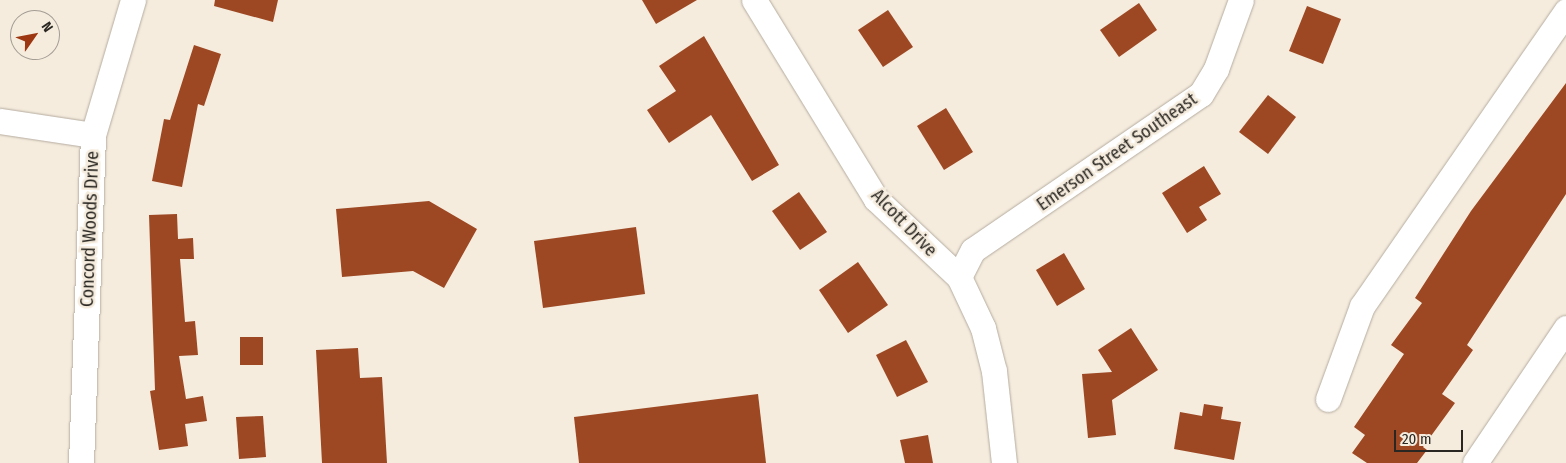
<!DOCTYPE html>
<html>
<head>
<meta charset="utf-8">
<style>
	body { margin:0 }
	#map { position:relative; width:1566px; height:463px; overflow:hidden; background:#f5ecde; font-family:"Fira Sans Condensed",sans-serif }
	div>[style] { position:absolute }
	.building>* { inset:0; background:#9d4823 }
	.roads { filter:drop-shadow(0 0 1px #b5ac9f) drop-shadow(0 0 1px #b5ac9f) }
	.minor>* { height:25px; margin:-12.5px; padding:0 12.5px; transform-origin:12.5px; border-radius:12.5px; background:#fff }
	span { translate:-50% -50%; white-space:nowrap; text-align:center; line-height:1.15; -webkit-text-stroke:5px #f5ecde; paint-order:stroke }
	.street-label { font-size:18px; color:#2a2722 }
	.north { position:absolute; left:10px; top:10px; width:50px; height:50px; box-sizing:border-box; background:#f5ecde; border:1px solid #a49d93; border-radius:50%; rotate:57deg; font-size:14px; font-weight:700; line-height:20px; text-align:center; color:#2a2722 }
	.north::after { content:''; display:block; margin:auto; width:18px; height:22px; background:#9d3712; clip-path:polygon(50% 0,100% 100%,50% 72%,0 100%) }
	.scale { position:absolute; left:1394px; top:430px; width:69px; height:22px; box-sizing:border-box; border:2px solid #2a2722; border-top:0; padding-left:6px; font-size:15px; line-height:18px; white-space:nowrap; color:#2a2722; -webkit-text-stroke:4px #f5ecde; paint-order:stroke }
</style>
</head>
<body>
<div id="map">
	<div class="building">
		<i style="clip-path:polygon(215px 0,278px 0,273px 22px,214px 6px)"></i>
		<i style="clip-path:polygon(642px 0,697px 0,656px 24px)"></i>
		<i style="clip-path:polygon(1139px 3px,1157px 30px,1119px 57px,1100px 30px)"></i>
		<i style="clip-path:polygon(1307px 6px,1341px 19px,1323px 64px,1289px 51px)"></i>
		<i style="clip-path:polygon(888px 10px,913px 47px,883px 67px,858px 30px)"></i>
		<i style="clip-path:polygon(704px 36px,779px 165px,752px 181px,711px 115px,669px 143px,647px 110px,676px 91px,659px 66px)"></i>
		<i style="clip-path:polygon(194px 45px,221px 54px,204px 106px,198px 104px,182px 187px,152px 181px,164px 119px,170px 120px)"></i>
		<i style="clip-path:polygon(1566px 83px,1566px 194px,1467px 345px,1473px 350px,1442px 394px,1455px 403px,1423px 447px,1427px 450px,1417px 463px,1367px 463px,1352px 453px,1365px 435px,1354px 427px,1404px 354px,1391px 345px,1422px 303px,1415px 298px,1471px 211px)"></i>
		<i style="clip-path:polygon(1268px 95px,1296px 117px,1268px 154px,1239px 132px)"></i>
		<i style="clip-path:polygon(946px 108px,973px 152px,944px 170px,917px 126px)"></i>
		<i style="clip-path:polygon(1204px 166px,1221px 194px,1199px 207px,1207px 220px,1187px 233px,1162px 193px)"></i>
		<i style="clip-path:polygon(799px 192px,827px 232px,800px 250px,772px 211px)"></i>
		<i style="clip-path:polygon(429px 201px,477px 229px,444px 288px,413px 271px,342px 277px,336px 209px)"></i>
		<i style="clip-path:polygon(177px 214px,178px 239px,193px 238px,194px 259px,180px 259px,185px 322px,195px 321px,198px 355px,179px 356px,186px 399px,203px 396px,207px 421px,185px 424px,188px 446px,159px 450px,150px 391px,155px 390px,149px 215px)"></i>
		<i style="clip-path:polygon(636px 227px,645px 294px,543px 308px,534px 241px)"></i>
		<i style="clip-path:polygon(1064px 253px,1085px 289px,1057px 306px,1036px 270px)"></i>
		<i style="clip-path:polygon(858px 262px,888px 305px,848px 333px,819px 290px)"></i>
		<i style="clip-path:polygon(1131px 328px,1158px 370px,1112px 400px,1116px 435px,1088px 438px,1082px 374px,1112px 372px,1098px 350px)"></i>
		<i style="clip-path:polygon(240px 337px,263px 337px,263px 365px,240px 365px)"></i>
		<i style="clip-path:polygon(906px 340px,928px 382px,897px 397px,876px 355px)"></i>
		<i style="clip-path:polygon(358px 348px,360px 378px,382px 377px,387px 463px,322px 463px,316px 350px)"></i>
		<i style="clip-path:polygon(758px 394px,766px 463px,579px 463px,574px 417px)"></i>
		<i style="clip-path:polygon(1204px 404px,1223px 407px,1221px 419px,1241px 422px,1234px 460px,1174px 449px,1180px 412px,1202px 416px)"></i>
		<i style="clip-path:polygon(263px 416px,266px 457px,239px 459px,236px 417px)"></i>
		<i style="clip-path:polygon(928px 435px,933px 463px,905px 463px,900px 440px)"></i>
	</div>
	<div class="roads">
		<div class="minor">
			<i style="left:754px;top:0;width:233px;rotate:58.5deg"></i>
			<i style="left:876px;top:199px;width:114px;rotate:43.2deg"></i>
			<i style="left:959px;top:277px;width:56px;rotate:64.8deg"></i>
			<i style="left:983px;top:328px;width:44px;rotate:75.7deg"></i>
			<i style="left:994px;top:371px;width:93px;rotate:83.8deg"></i>
			<i style="left:0;top:121px;width:94px;rotate:8.6deg"></i>
			<i style="left:959px;top:277px;width:30px;rotate:-63deg"></i>
			<i style="left:973px;top:250px;width:276px;rotate:-34.4deg"></i>
			<i style="left:1201px;top:94px;width:29px;rotate:-59deg"></i>
			<i style="left:1216px;top:69px;width:73px;rotate:-70.1deg"></i>
			<i style="left:1328px;top:399px;width:99px;rotate:-69.9deg"></i>
			<i style="left:1362px;top:306px;width:359px;rotate:-55.3deg"></i>
			<i style="left:81px;top:463px;width:328px;rotate:-87.9deg"></i>
			<i style="left:93px;top:135px;width:141px;rotate:-73.5deg"></i>
			<i style="left:1475px;top:463px;width:163px;rotate:-56deg"></i>
		</div>
	</div>
	<div class="street-label">
		<span style="left:1117px;top:152px;rotate:-35deg">Emerson Street Southeast</span>
		<span style="left:904px;top:223px;rotate:46deg">Alcott Drive</span>
		<span style="left:90px;top:229px;rotate:-88deg">Concord Woods Drive</span>
	</div>
	<div class="north">N</div>
	<div class="scale">20 m</div>
</div>
</body>
</html>
